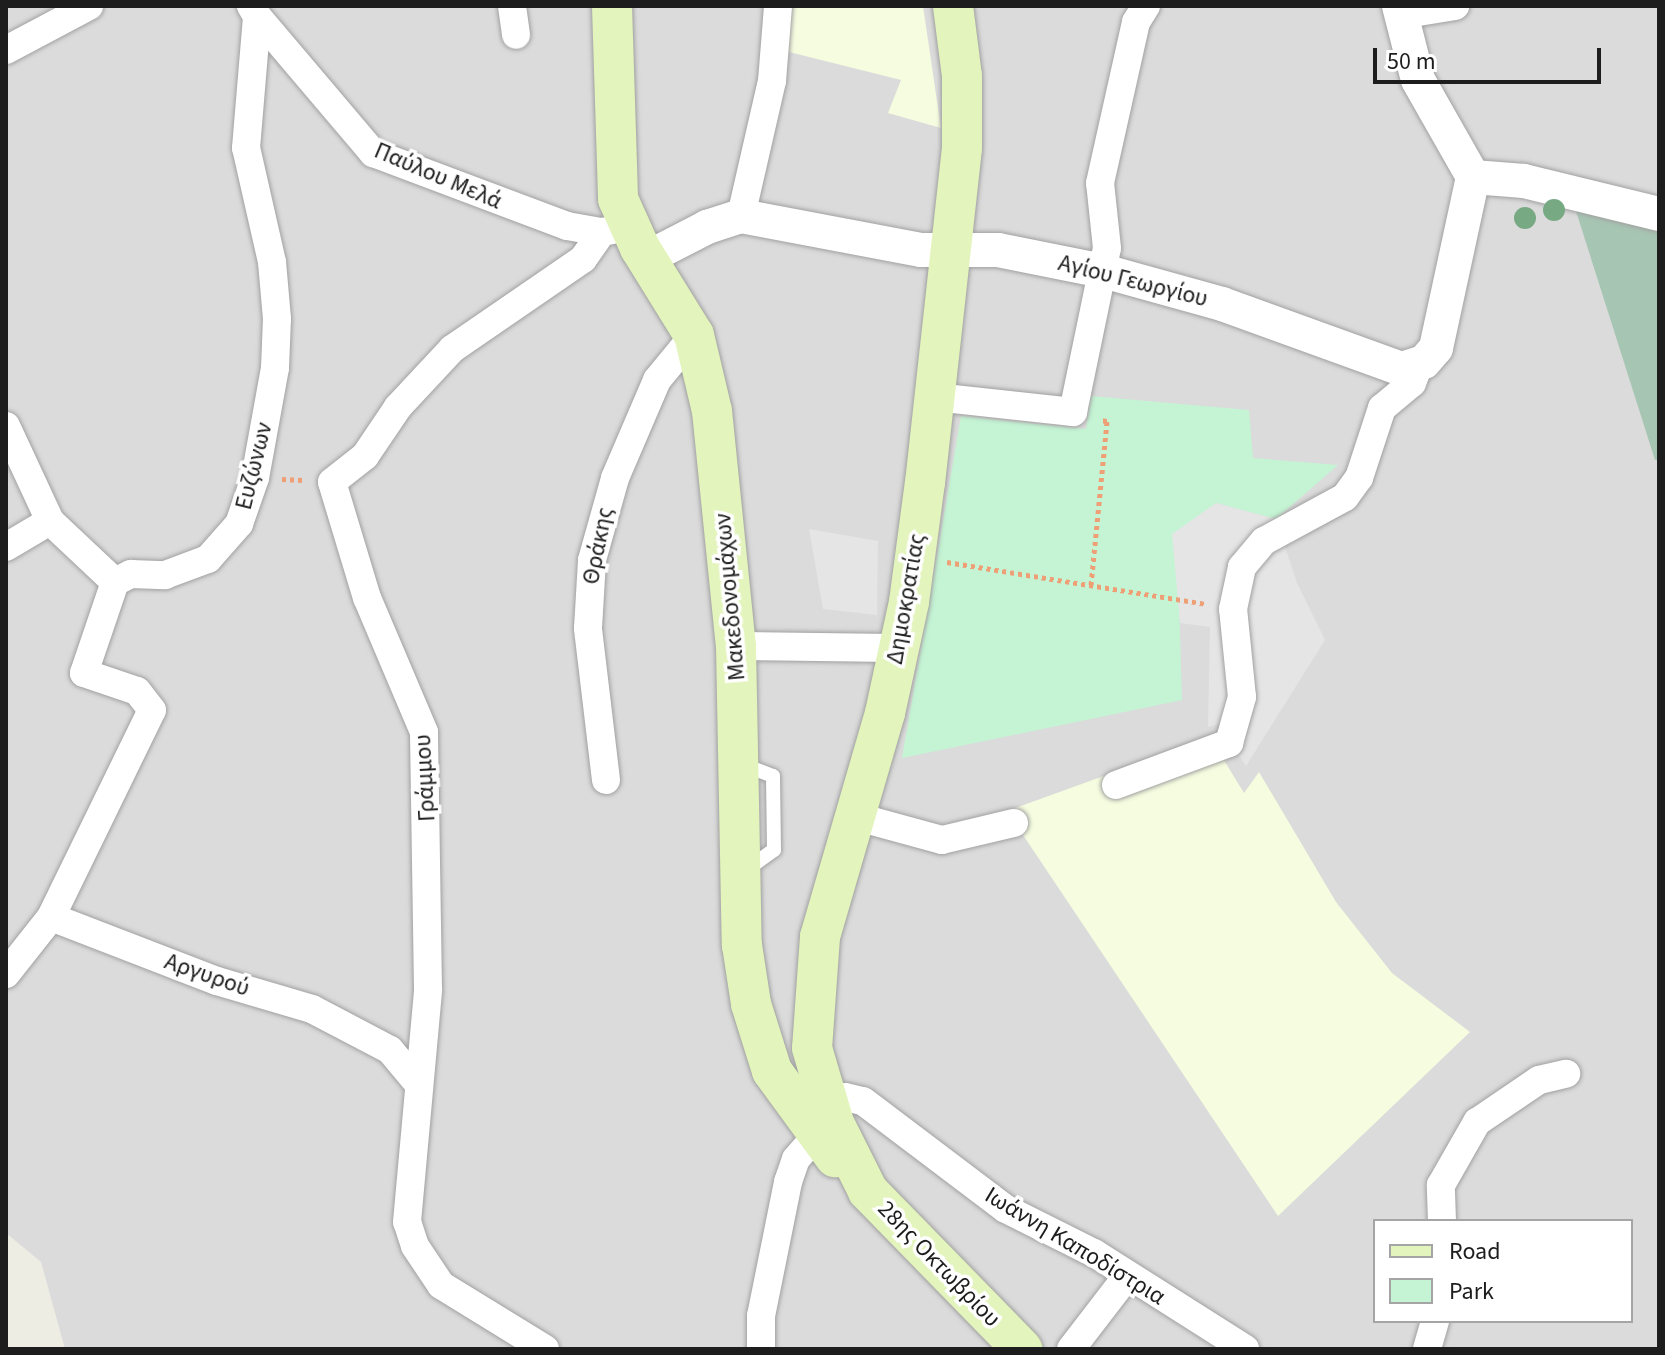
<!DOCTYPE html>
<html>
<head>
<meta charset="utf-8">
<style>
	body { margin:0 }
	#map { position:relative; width:1665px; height:1355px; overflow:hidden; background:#eeede4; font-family:"Source Sans 3",sans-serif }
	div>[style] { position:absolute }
	.residential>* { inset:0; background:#dbdbdb }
	.education>* { inset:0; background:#f5fcdf }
	.cemetery>* { inset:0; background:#a7c5b3 }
	.park>* { inset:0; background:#c4f4d4 }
	.parking>* { inset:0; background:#e5e5e5 }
	.path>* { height:5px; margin-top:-2.5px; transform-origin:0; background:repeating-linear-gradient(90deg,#ee9f75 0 4px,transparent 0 8px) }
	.roads { filter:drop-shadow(0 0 2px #a1a1a1) drop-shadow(0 0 2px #a1a1a1) }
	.service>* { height:14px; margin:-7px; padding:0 7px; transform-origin:7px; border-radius:7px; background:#fff }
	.minor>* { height:28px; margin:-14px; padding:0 14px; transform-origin:14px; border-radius:14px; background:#fff }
	.tertiary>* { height:34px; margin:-17px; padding:0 17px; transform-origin:17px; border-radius:17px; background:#fff }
	.secondary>* { height:40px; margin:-20px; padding:0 20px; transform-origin:20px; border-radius:20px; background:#e3f4bc }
	.trees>* { width:22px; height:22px; margin:-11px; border-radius:50%; background:#77a983 }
	span { translate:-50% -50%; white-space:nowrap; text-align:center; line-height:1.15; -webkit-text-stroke:7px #fff; paint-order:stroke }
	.street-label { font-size:24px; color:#1d1d1d }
	.frame { position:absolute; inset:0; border:8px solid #1d1d1d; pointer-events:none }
	.legend { position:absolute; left:1373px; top:1219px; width:260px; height:104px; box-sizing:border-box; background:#fff; border:2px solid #a5a5a5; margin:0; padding:10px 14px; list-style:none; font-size:24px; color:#1d1d1d }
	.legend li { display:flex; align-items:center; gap:16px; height:40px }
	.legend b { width:40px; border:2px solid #a5a5a5 }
	.scale { position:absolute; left:1373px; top:48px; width:228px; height:36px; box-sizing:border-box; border:4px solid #1d1d1d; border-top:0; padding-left:10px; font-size:24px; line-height:28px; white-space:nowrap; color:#1d1d1d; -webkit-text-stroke:6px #fff; paint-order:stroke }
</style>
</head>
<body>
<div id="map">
	<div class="residential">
		<i style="clip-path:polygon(evenodd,6px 6px,1659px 6px,1659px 1349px,65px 1349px,41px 1262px,6px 1233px,6px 6px,1375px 1221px,1631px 1221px,1631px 1321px,1375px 1321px,1375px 1221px)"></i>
	</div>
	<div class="education">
		<i style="clip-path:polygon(786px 6px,923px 6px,941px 128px,888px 113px,901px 80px,785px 51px)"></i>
		<i style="clip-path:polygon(1222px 757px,1244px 793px,1259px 772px,1336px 902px,1392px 973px,1470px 1032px,1278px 1216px,1007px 811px,1112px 773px)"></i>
	</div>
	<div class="cemetery">
		<i style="clip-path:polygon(1575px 208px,1659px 230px,1659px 460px,1655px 460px)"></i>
	</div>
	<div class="park">
		<i style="clip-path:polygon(1091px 396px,1249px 410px,1253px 458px,1338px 465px,1276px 519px,1216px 503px,1179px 600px,1182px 700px,902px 758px,961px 416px,1086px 429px)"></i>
	</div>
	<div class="parking">
		<i style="clip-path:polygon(1216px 503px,1276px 519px,1297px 583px,1325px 640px,1246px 766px,1219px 724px,1208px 727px,1210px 627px,1180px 623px,1172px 534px)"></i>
		<i style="clip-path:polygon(809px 529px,878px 541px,877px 615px,823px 609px)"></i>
	</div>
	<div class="path">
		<i style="left:282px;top:479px;width:21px;rotate:3deg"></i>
		<i style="left:947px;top:562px;width:262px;rotate:9.2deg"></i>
		<i style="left:1091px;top:585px;width:165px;rotate:-84.4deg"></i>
		<i style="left:1107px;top:421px;width:7px;rotate:-172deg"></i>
	</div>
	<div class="roads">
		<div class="service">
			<i style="left:753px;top:865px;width:26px;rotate:-36deg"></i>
			<i style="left:774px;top:850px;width:74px;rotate:-90.8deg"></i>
			<i style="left:773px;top:776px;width:19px;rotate:-159deg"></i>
		</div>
		<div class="minor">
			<i style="left:512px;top:6px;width:29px;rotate:82deg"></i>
			<i style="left:1400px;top:15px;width:56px;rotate:-9.3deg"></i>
			<i style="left:257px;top:16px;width:180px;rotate:49.7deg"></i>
			<i style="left:373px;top:153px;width:207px;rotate:20.6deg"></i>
			<i style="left:567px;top:226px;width:36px;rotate:10deg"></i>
			<i style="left:602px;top:232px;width:16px;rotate:-11deg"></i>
			<i style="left:6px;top:50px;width:94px;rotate:-27.9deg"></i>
			<i style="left:741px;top:216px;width:139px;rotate:-77.1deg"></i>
			<i style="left:772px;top:81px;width:75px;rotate:-85.4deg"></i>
			<i style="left:935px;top:397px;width:139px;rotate:6.2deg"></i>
			<i style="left:1073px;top:412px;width:167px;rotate:-78.3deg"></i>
			<i style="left:1107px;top:248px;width:65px;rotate:-96.1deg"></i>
			<i style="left:1100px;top:183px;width:165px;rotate:-77.4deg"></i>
			<i style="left:1136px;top:22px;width:19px;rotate:-58deg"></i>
			<i style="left:6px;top:426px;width:105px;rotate:65.1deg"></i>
			<i style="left:50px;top:521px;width:89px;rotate:43.2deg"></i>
			<i style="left:6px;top:547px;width:51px;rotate:-30.6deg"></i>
			<i style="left:736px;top:646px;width:163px;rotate:0.7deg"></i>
			<i style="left:606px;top:780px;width:153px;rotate:-96.8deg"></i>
			<i style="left:588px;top:628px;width:68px;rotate:-86.6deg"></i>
			<i style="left:592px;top:560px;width:85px;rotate:-74.3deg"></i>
			<i style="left:615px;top:478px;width:107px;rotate:-66.8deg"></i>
			<i style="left:657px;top:380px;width:58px;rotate:-50.6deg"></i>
			<i style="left:1116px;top:785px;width:121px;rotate:-20.4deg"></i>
			<i style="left:1229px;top:743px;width:48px;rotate:-74.2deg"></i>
			<i style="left:1242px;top:697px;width:88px;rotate:-95.8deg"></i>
			<i style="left:1233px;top:609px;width:43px;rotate:-77.9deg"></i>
			<i style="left:1242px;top:567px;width:34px;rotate:-50deg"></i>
			<i style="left:1264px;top:541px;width:92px;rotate:-28.5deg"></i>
			<i style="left:1345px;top:497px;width:24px;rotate:-54deg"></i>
			<i style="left:1359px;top:478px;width:74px;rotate:-71.8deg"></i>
			<i style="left:1382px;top:408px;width:39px;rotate:-40deg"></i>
			<i style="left:1412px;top:383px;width:19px;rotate:-69deg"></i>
			<i style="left:854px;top:816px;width:91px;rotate:15.3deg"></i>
			<i style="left:942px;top:840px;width:74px;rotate:-13.3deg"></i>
			<i style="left:51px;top:917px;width:230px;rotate:-64deg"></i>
			<i style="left:152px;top:710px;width:24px;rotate:-128deg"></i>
			<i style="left:137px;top:691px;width:56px;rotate:-161.2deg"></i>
			<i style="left:84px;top:673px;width:96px;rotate:-71.2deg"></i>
			<i style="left:115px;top:582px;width:18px;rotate:-27deg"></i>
			<i style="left:131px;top:574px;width:34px;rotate:2deg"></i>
			<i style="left:165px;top:575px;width:46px;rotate:-20.4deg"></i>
			<i style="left:208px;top:559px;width:47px;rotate:-48.5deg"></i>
			<i style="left:239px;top:524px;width:49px;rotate:-70.8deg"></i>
			<i style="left:255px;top:478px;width:112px;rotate:-79.7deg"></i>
			<i style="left:275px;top:368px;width:49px;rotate:-87.7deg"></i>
			<i style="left:277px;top:319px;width:57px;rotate:-95deg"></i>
			<i style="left:272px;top:262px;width:117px;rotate:-102.8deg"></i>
			<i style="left:246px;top:148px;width:132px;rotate:-85.2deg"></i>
			<i style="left:257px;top:16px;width:12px;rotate:-121deg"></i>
			<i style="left:6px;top:974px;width:73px;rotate:-51.7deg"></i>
			<i style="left:51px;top:917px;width:178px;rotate:21.1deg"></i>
			<i style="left:217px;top:981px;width:99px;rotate:16.4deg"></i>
			<i style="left:312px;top:1009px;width:88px;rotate:27.7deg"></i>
			<i style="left:390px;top:1050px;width:40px;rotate:50deg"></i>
			<i style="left:827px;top:1104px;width:19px;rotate:-21deg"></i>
			<i style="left:845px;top:1097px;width:18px;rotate:13deg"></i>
			<i style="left:863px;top:1101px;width:179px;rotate:37.1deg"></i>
			<i style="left:1006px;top:1209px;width:98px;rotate:26.6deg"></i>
			<i style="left:1094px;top:1253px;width:179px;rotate:32.4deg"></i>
			<i style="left:1442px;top:1221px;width:36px;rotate:-92deg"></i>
			<i style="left:1441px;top:1185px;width:73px;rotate:-60.3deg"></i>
			<i style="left:1477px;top:1122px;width:75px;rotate:-34.1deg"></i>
			<i style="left:1539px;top:1080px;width:28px;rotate:-13deg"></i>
			<i style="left:545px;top:1349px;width:122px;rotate:-148.4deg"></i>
			<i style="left:441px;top:1285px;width:47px;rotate:-123.7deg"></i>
			<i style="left:415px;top:1246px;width:25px;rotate:-108deg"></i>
			<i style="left:407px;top:1222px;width:234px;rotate:-84.8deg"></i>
			<i style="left:428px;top:989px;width:257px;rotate:-90.9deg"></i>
			<i style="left:424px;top:732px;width:146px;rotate:-113deg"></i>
			<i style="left:367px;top:598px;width:121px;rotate:-106.8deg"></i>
			<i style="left:332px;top:482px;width:42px;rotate:-38.2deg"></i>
			<i style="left:365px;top:456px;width:59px;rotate:-56deg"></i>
			<i style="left:398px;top:407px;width:79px;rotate:-47deg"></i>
			<i style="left:452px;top:349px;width:159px;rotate:-34.5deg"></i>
			<i style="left:583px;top:259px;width:33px;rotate:-55deg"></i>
			<i style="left:761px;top:1349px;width:33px;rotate:-90deg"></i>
			<i style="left:761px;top:1316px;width:137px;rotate:-78.6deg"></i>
			<i style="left:788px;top:1182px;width:24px;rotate:-71deg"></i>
			<i style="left:796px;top:1159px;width:30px;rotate:-49deg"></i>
			<i style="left:1071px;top:1349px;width:93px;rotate:-52.4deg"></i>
			<i style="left:1427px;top:1349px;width:29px;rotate:-74deg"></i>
		</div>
		<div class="tertiary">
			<i style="left:1399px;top:6px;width:76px;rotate:75.6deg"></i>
			<i style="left:1418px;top:80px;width:112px;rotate:60.4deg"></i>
			<i style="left:1473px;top:177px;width:51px;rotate:4.5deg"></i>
			<i style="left:1524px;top:181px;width:139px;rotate:13.7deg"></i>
			<i style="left:647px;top:258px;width:68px;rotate:-27.3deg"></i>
			<i style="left:707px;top:227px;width:36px;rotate:-18deg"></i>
			<i style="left:741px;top:216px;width:183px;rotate:10.7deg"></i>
			<i style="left:921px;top:250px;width:77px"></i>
			<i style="left:998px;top:250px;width:107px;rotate:11.3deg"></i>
			<i style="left:1103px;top:271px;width:123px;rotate:15.5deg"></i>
			<i style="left:1222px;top:304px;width:191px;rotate:19.9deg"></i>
			<i style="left:1402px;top:369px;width:23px;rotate:-18deg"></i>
			<i style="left:1424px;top:362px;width:18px;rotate:-49deg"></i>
			<i style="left:1436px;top:348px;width:175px;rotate:-77.8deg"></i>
		</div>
		<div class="secondary">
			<i style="left:612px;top:6px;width:193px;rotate:88.2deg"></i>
			<i style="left:618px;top:199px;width:54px;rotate:65.8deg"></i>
			<i style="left:640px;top:248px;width:102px;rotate:58.2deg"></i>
			<i style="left:694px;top:335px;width:78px;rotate:76.7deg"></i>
			<i style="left:712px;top:411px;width:236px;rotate:84.2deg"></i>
			<i style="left:736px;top:646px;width:299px;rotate:88.9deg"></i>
			<i style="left:742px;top:945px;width:60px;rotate:81.3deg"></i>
			<i style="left:751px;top:1004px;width:70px;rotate:72.6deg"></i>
			<i style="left:772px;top:1071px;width:107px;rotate:53.8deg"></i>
			<i style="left:953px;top:6px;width:71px;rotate:82.7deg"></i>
			<i style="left:962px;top:76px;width:72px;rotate:90deg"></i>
			<i style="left:962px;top:148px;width:336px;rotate:96.3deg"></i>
			<i style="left:925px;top:482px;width:121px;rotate:97.6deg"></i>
			<i style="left:909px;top:602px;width:114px;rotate:102.2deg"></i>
			<i style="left:885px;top:713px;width:233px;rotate:106.2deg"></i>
			<i style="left:820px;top:937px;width:111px;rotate:94.1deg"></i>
			<i style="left:812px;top:1048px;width:78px;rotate:73.7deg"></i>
			<i style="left:834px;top:1123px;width:76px;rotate:63.4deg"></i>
			<i style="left:868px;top:1191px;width:221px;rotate:45.7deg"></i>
		</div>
	</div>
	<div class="trees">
		<i style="left:1554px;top:210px"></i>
		<i style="left:1525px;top:218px"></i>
	</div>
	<div class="street-label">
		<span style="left:438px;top:176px;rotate:23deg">Παύλου Μελά</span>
		<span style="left:1133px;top:281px;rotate:14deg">Αγίου Γεωργίου</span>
		<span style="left:254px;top:466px;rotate:-76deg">Ευζώνων</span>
		<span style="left:598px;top:546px;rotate:-79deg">Θράκης</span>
		<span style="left:730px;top:597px;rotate:-95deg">Μακεδονομάχων</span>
		<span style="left:906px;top:599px;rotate:-80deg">Δημοκρατίας</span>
		<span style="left:425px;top:778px;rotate:-93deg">Γράμμου</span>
		<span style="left:207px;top:975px;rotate:19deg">Αργυρού</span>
		<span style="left:1075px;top:1246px;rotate:31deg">Ιωάννη Καποδίστρια</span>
		<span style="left:939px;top:1264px;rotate:46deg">28ης Οκτωβρίου</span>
	</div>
	<div class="frame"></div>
	<ul class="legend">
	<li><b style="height:10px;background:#e3f4bc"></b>Road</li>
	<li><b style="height:22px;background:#c4f4d4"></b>Park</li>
	</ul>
	<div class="scale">50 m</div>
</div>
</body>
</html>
